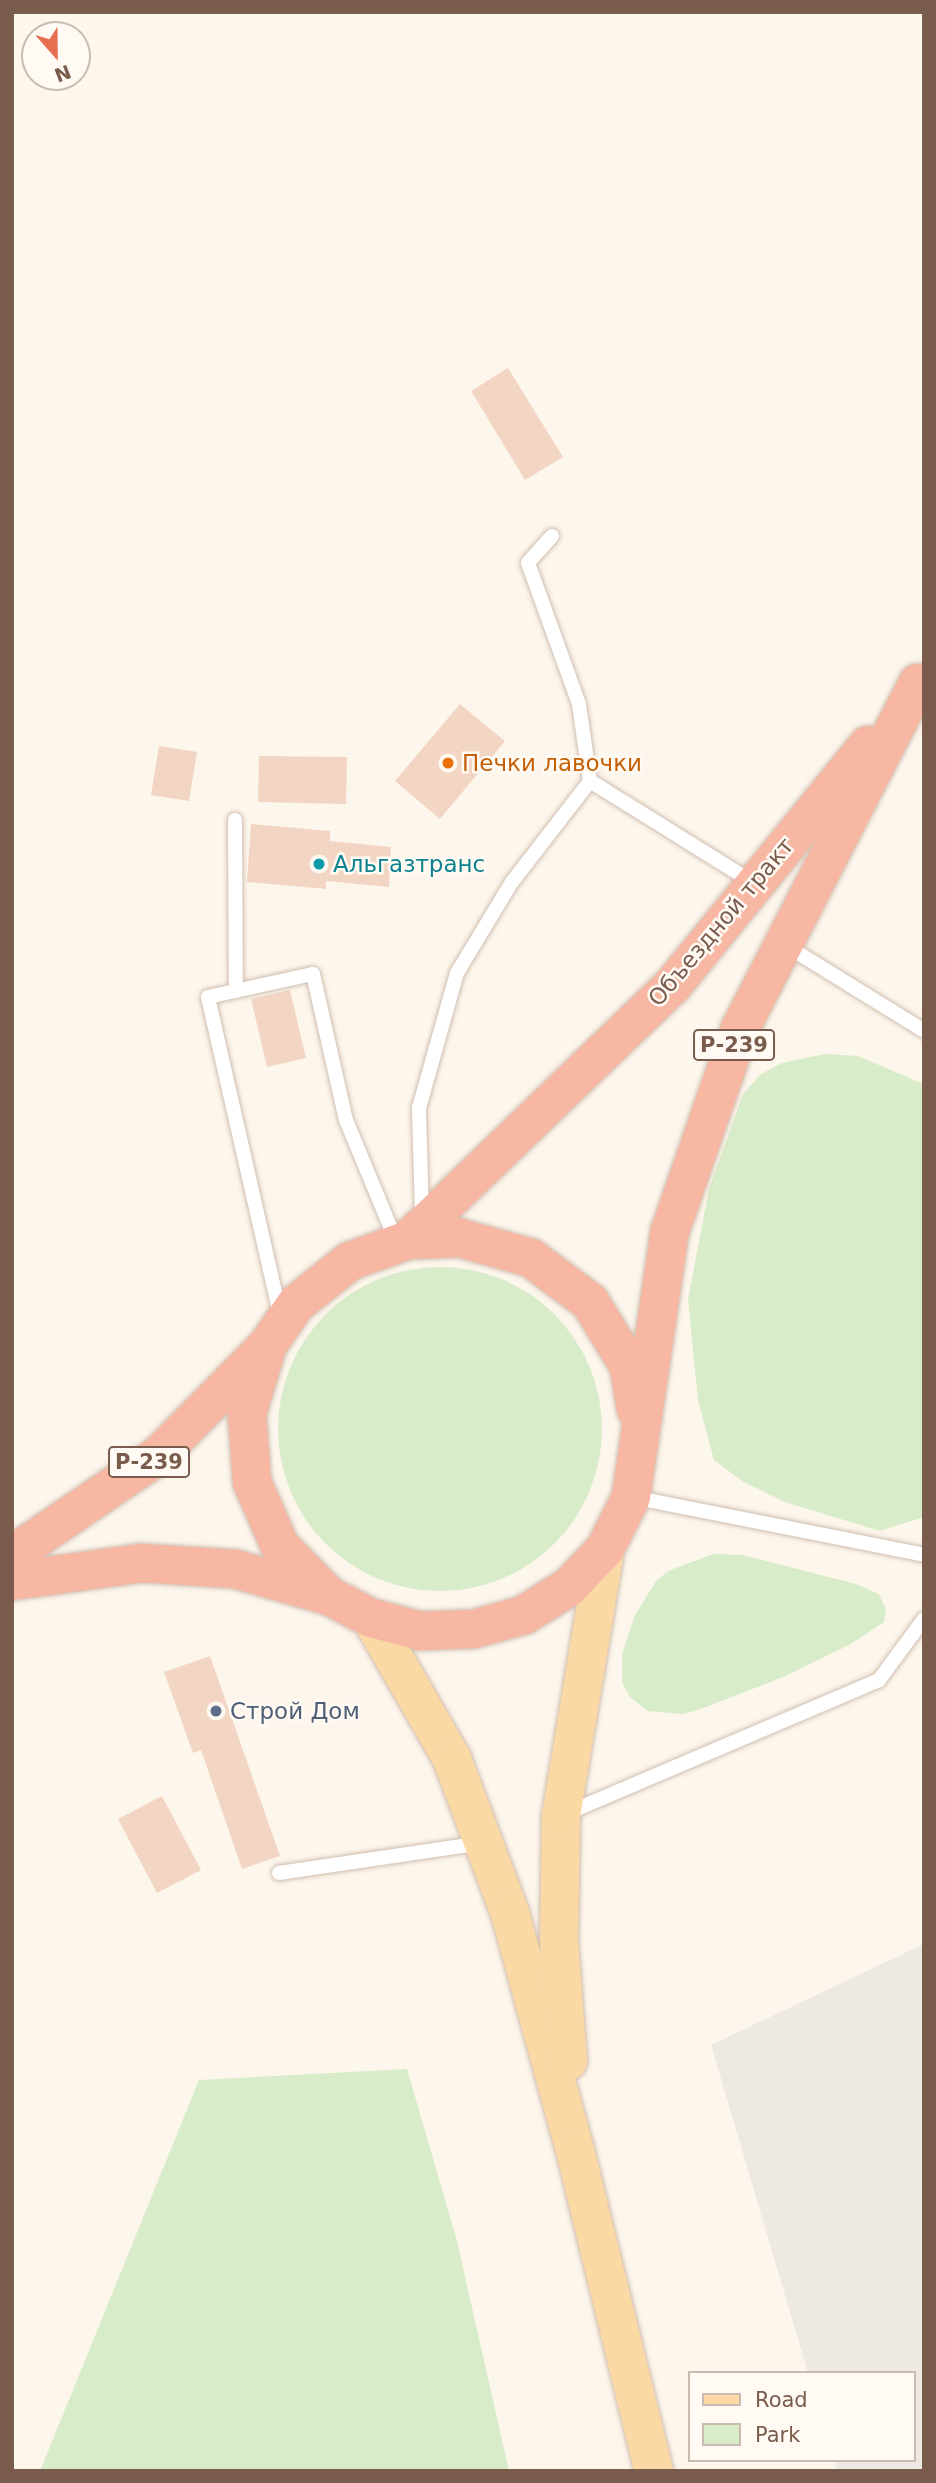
<!DOCTYPE html>
<html>
<head>
<meta charset="utf-8">
<style>
	body { margin:0 }
	#map { position:relative; width:936px; height:2483px; overflow:hidden; background:#fdf6ec; font-family:"DejaVu Sans",sans-serif }
	div>[style] { position:absolute }
	.industrial>* { inset:0; background:#efe9e4 }
	.green>* { inset:0; background:#d8ecc9 }
	.round { border-radius:50% }
	.building>* { inset:0; background:#f3d5c3 }
	.roads { filter:drop-shadow(0 0 2px #d1beb0) drop-shadow(0 0 2px #d1beb0) }
	.lane>* { height:14px; margin:-7px; padding:0 7px; transform-origin:7px; border-radius:7px; background:#fff }
	.primary>* { height:38px; margin:-19px; padding:0 19px; transform-origin:19px; border-radius:19px; background:#fbd9a5 }
	.highway>* { height:38px; margin:-19px; padding:0 19px; transform-origin:19px; border-radius:19px; background:#f7b7a3 }
	.dots>* { width:19px; height:19px; translate:-50% -50%; box-sizing:border-box; border:4px solid #fffaf3; border-radius:50% }
	span { translate:-50% -50%; white-space:nowrap; text-align:center; line-height:1.15; -webkit-text-stroke:5px #fffaf3; paint-order:stroke }
	.shield-label span { padding:2px 5px; background:#fffaf3; border:2px solid; border-radius:5px; -webkit-text-stroke-width:0 }
	.shield-label { font-size:21px; color:#7a5c4d; font-weight:700 }
	.food-label { font-size:23px; color:#c56008 }
	.left { translate:0 -50%; text-align:left }
	.culture-label { font-size:23px; color:#0d838f }
	.street-label { font-size:23px; color:#7a5c4d }
	.service-label { font-size:23px; color:#4e5e75 }
	.frame { position:absolute; inset:0; border:14px solid #7a5c4d; pointer-events:none }
	.legend { position:absolute; left:688px; top:2371px; width:228px; height:91px; box-sizing:border-box; background:#fffaf3; border:2px solid #cabbb1; margin:0; padding:9px 12px; list-style:none; font-size:21px; color:#7a5c4d }
	.legend li { display:flex; align-items:center; gap:14px; height:35px }
	.legend b { width:35px; border:2px solid #cabbb1 }
	.north { position:absolute; left:21px; top:21px; width:70px; height:70px; box-sizing:border-box; background:#fffaf3; border:2px solid #cabbb1; border-radius:50%; rotate:159deg; font-size:19px; font-weight:700; line-height:28px; text-align:center; color:#7a5c4d }
	.north::after { content:''; display:block; margin:auto; width:24px; height:32px; background:#e76f51; clip-path:polygon(50% 0,100% 100%,50% 72%,0 100%) }
</style>
</head>
<body>
<div id="map">
	<div class="industrial">
		<i style="clip-path:polygon(924px 1944px,924px 2471px,837px 2471px,834px 2460px,913px 2460px,913px 2373px,808px 2373px,711px 2045px)"></i>
	</div>
	<div class="green">
		<i style="clip-path:polygon(825px 1054px,858px 1056px,924px 1084px,924px 1517px,880px 1531px,785px 1502px,742px 1481px,714px 1460px,698px 1400px,688px 1299px,709px 1189px,743px 1094px,761px 1074px,782px 1063px)"></i>
		<i class="round" style="left:278px;top:1267px;width:324px;height:324px"></i>
		<i style="clip-path:polygon(713px 1554px,743px 1555px,856px 1584px,879px 1594px,886px 1609px,884px 1622px,849px 1645px,783px 1677px,698px 1710px,682px 1714px,648px 1711px,630px 1697px,622px 1682px,622px 1654px,635px 1615px,656px 1581px,668px 1571px)"></i>
		<i style="clip-path:polygon(407px 2069px,457px 2241px,509px 2471px,40px 2471px,199px 2080px)"></i>
	</div>
	<div class="building">
		<i style="clip-path:polygon(508px 368px,563px 457px,525px 480px,471px 391px)"></i>
		<i style="clip-path:polygon(460px 704px,505px 741px,440px 819px,395px 781px)"></i>
		<i style="clip-path:polygon(159px 746px,197px 752px,189px 801px,151px 795px)"></i>
		<i style="clip-path:polygon(259px 756px,347px 757px,346px 804px,258px 802px)"></i>
		<i style="clip-path:polygon(251px 824px,330px 831px,330px 841px,391px 847px,389px 887px,326px 881px,326px 889px,247px 882px)"></i>
		<i style="clip-path:polygon(290px 990px,306px 1058px,267px 1067px,251px 999px)"></i>
		<i style="clip-path:polygon(210px 1656px,280px 1856px,242px 1869px,201px 1750px,193px 1753px,164px 1672px)"></i>
		<i style="clip-path:polygon(162px 1796px,201px 1870px,157px 1893px,118px 1819px)"></i>
	</div>
	<div class="roads">
		<div class="lane">
			<i style="left:552px;top:536px;width:36px;rotate:132deg"></i>
			<i style="left:528px;top:563px;width:150px;rotate:70.1deg"></i>
			<i style="left:579px;top:704px;width:78px;rotate:81.9deg"></i>
			<i style="left:235px;top:820px;width:171px;rotate:89.7deg"></i>
			<i style="left:785px;top:945px;width:163px;rotate:31.7deg"></i>
			<i style="left:422px;top:1217px;width:109px;rotate:-91.6deg"></i>
			<i style="left:419px;top:1108px;width:140px;rotate:-74.3deg"></i>
			<i style="left:457px;top:973px;width:106px;rotate:-58.9deg"></i>
			<i style="left:512px;top:882px;width:128px;rotate:-52.3deg"></i>
			<i style="left:590px;top:781px;width:193px;rotate:31.9deg"></i>
			<i style="left:280px;top:1314px;width:325px;rotate:-102.8deg"></i>
			<i style="left:208px;top:997px;width:107px;rotate:-12.4deg"></i>
			<i style="left:313px;top:974px;width:150px;rotate:77.3deg"></i>
			<i style="left:346px;top:1120px;width:133px;rotate:67.5deg"></i>
			<i style="left:632px;top:1497px;width:298px;rotate:11.2deg"></i>
			<i style="left:565px;top:1814px;width:341px;rotate:-23.1deg"></i>
			<i style="left:879px;top:1680px;width:76px;rotate:-53.6deg"></i>
			<i style="left:279px;top:1873px;width:205px;rotate:-8.4deg"></i>
		</div>
		<div class="primary">
			<i style="left:371px;top:1618px;width:163px;rotate:60.1deg"></i>
			<i style="left:452px;top:1759px;width:165px;rotate:69.4deg"></i>
			<i style="left:510px;top:1913px;width:246px;rotate:74.7deg"></i>
			<i style="left:575px;top:2150px;width:331px;rotate:76.2deg"></i>
			<i style="left:568px;top:2061px;width:120px;rotate:-94.3deg"></i>
			<i style="left:559px;top:1941px;width:125px;rotate:-89.1deg"></i>
			<i style="left:561px;top:1816px;width:271px;rotate:-80.6deg"></i>
		</div>
		<div class="highway">
			<i style="left:408px;top:1240px;width:368px;rotate:-43.9deg"></i>
			<i style="left:673px;top:985px;width:309px;rotate:-50.9deg"></i>
			<i style="left:266px;top:1351px;width:65px;rotate:107deg"></i>
			<i style="left:247px;top:1413px;width:69px;rotate:85.9deg"></i>
			<i style="left:252px;top:1482px;width:70px;rotate:66.4deg"></i>
			<i style="left:280px;top:1546px;width:69px;rotate:45.6deg"></i>
			<i style="left:12px;top:1555px;width:178px;rotate:-34.2deg"></i>
			<i style="left:159px;top:1455px;width:153px;rotate:-45.3deg"></i>
			<i style="left:267px;top:1346px;width:51px;rotate:-55.4deg"></i>
			<i style="left:296px;top:1304px;width:69px;rotate:-38.5deg"></i>
			<i style="left:350px;top:1261px;width:62px;rotate:-19.9deg"></i>
			<i style="left:408px;top:1240px;width:52px;rotate:-2.2deg"></i>
			<i style="left:460px;top:1238px;width:74px;rotate:15.7deg"></i>
			<i style="left:531px;top:1258px;width:74px;rotate:36.7deg"></i>
			<i style="left:590px;top:1302px;width:75px;rotate:58.6deg"></i>
			<i style="left:629px;top:1366px;width:44px;rotate:80.8deg"></i>
			<i style="left:12px;top:1581px;width:130px;rotate:-7.9deg"></i>
			<i style="left:141px;top:1563px;width:94px;rotate:3.7deg"></i>
			<i style="left:235px;top:1569px;width:98px;rotate:16deg"></i>
			<i style="left:329px;top:1596px;width:47px;rotate:27.6deg"></i>
			<i style="left:371px;top:1618px;width:52px;rotate:14.6deg"></i>
			<i style="left:421px;top:1631px;width:53px;rotate:-2.2deg"></i>
			<i style="left:474px;top:1629px;width:52px;rotate:-15.6deg"></i>
			<i style="left:524px;top:1615px;width:53px;rotate:-31.9deg"></i>
			<i style="left:569px;top:1587px;width:52px;rotate:-46.5deg"></i>
			<i style="left:605px;top:1549px;width:58px;rotate:-63.4deg"></i>
			<i style="left:631px;top:1497px;width:269px;rotate:-81.7deg"></i>
			<i style="left:670px;top:1231px;width:214px;rotate:-70.9deg"></i>
			<i style="left:740px;top:1029px;width:389px;rotate:-62.8deg"></i>
		</div>
	</div>
	<div class="dots">
		<i style="left:448px;top:763px;background:#e8710a"></i>
		<i style="left:319px;top:864px;background:#0f9aa8"></i>
		<i style="left:216px;top:1711px;background:#5c6f8a"></i>
	</div>
	<div class="shield-label">
		<span style="left:734px;top:1045px">Р-239</span>
		<span style="left:149px;top:1462px">Р-239</span>
	</div>
	<div class="food-label">
		<span class="left" style="left:462px;top:763px">Печки лавочки</span>
	</div>
	<div class="culture-label">
		<span class="left" style="left:333px;top:864px">Альгазтранс</span>
	</div>
	<div class="street-label">
		<span style="left:721px;top:922px;rotate:-50deg">Объездной тракт</span>
	</div>
	<div class="service-label">
		<span class="left" style="left:230px;top:1711px">Строй Дом</span>
	</div>
	<div class="frame"></div>
	<ul class="legend">
	<li><b style="height:9px;background:#fbd9a5"></b>Road</li>
	<li><b style="height:19px;background:#d8ecc9"></b>Park</li>
	</ul>
	<div class="north">N</div>
</div>
</body>
</html>
